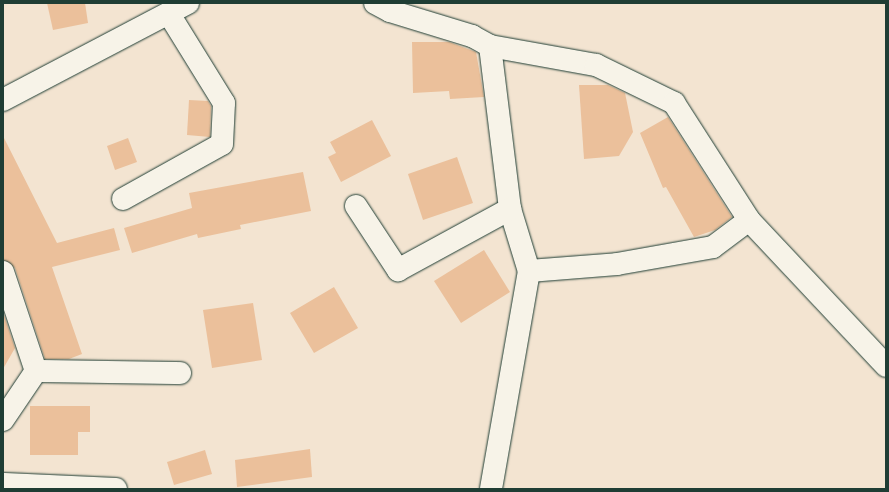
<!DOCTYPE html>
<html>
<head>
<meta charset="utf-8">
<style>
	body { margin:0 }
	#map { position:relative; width:889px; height:492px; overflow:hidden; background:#f3e4d1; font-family:"Gochi Hand",sans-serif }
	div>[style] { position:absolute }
	.building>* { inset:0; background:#ebc09b }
	.roads { filter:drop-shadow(0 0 1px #1f3d34) drop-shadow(0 0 1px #1f3d34) }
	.street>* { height:22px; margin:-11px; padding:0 11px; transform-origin:11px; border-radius:11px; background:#f7f3e8 }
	span { translate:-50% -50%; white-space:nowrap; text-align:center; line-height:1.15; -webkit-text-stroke:3px #f7f3e8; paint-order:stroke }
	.frame { position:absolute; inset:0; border:4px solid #1f3d34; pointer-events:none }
</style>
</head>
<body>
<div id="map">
	<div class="building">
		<i style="clip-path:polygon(47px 3px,85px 3px,88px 23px,53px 30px)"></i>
		<i style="clip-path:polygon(412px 42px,449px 42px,476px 52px,484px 97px,450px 99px,449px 91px,413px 93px)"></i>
		<i style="clip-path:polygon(579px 85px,608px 85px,625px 93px,633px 132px,619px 156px,584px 159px)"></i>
		<i style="clip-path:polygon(189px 100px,208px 101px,211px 106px,210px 137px,187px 135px)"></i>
		<i style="clip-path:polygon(668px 117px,732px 217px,715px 230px,694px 237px,666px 187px,663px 188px,640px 133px)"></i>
		<i style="clip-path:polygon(372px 120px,391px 156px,341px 182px,328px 157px,336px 153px,330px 142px)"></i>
		<i style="clip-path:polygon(3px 136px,57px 243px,114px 228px,120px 250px,52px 267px,82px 354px,69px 359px,45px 359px,15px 268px,3px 260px)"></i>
		<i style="clip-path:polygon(128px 138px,137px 162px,115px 170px,107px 146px)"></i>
		<i style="clip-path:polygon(457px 157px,473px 203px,423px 220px,408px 174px)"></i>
		<i style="clip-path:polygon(303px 172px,311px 211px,240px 225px,241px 229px,198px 238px,197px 234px,132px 253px,124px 228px,192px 208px,189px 193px)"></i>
		<i style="clip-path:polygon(484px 250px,510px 292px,461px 323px,434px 281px)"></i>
		<i style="clip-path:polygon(334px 287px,358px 328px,314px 353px,290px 313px)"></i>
		<i style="clip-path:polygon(253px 303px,262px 360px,212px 368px,203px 310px)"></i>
		<i style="clip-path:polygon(3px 312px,15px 348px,3px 369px)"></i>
		<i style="clip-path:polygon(30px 406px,90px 406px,90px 432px,78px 432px,78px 455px,30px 455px)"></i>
		<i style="clip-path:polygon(310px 449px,312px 477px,237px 487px,235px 460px)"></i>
		<i style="clip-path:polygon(205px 450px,212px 474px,174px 485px,167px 462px)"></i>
	</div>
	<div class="roads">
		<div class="street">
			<i style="left:375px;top:3px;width:17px;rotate:28deg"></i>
			<i style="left:390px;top:11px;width:86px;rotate:17deg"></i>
			<i style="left:472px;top:36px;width:21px;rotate:29deg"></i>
			<i style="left:490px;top:46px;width:108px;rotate:10.2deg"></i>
			<i style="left:596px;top:65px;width:87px;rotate:26deg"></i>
			<i style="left:674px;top:103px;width:139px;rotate:57.3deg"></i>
			<i style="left:749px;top:220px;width:200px;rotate:46.8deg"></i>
			<i style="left:490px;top:46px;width:164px;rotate:83deg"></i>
			<i style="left:510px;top:209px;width:65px;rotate:73deg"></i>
			<i style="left:529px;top:271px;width:221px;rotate:99.9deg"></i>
			<i style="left:3px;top:100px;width:209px;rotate:-27.7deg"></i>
			<i style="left:123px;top:199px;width:113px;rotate:-29.1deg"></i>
			<i style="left:222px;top:144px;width:41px;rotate:-87.2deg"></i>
			<i style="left:224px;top:103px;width:105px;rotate:-121.7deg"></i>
			<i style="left:356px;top:206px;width:77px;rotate:56.7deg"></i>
			<i style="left:398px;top:270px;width:128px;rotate:-28.6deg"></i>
			<i style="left:529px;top:271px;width:88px;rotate:-4.5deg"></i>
			<i style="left:617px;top:264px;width:97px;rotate:-10deg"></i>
			<i style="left:713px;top:247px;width:45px;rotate:-36.9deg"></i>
			<i style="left:3px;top:272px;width:104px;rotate:71.6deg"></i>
			<i style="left:36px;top:371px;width:59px;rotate:124deg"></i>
			<i style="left:36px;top:371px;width:144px;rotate:0.8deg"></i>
			<i style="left:3px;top:484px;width:113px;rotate:2.5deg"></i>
		</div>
	</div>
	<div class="frame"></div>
</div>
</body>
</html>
